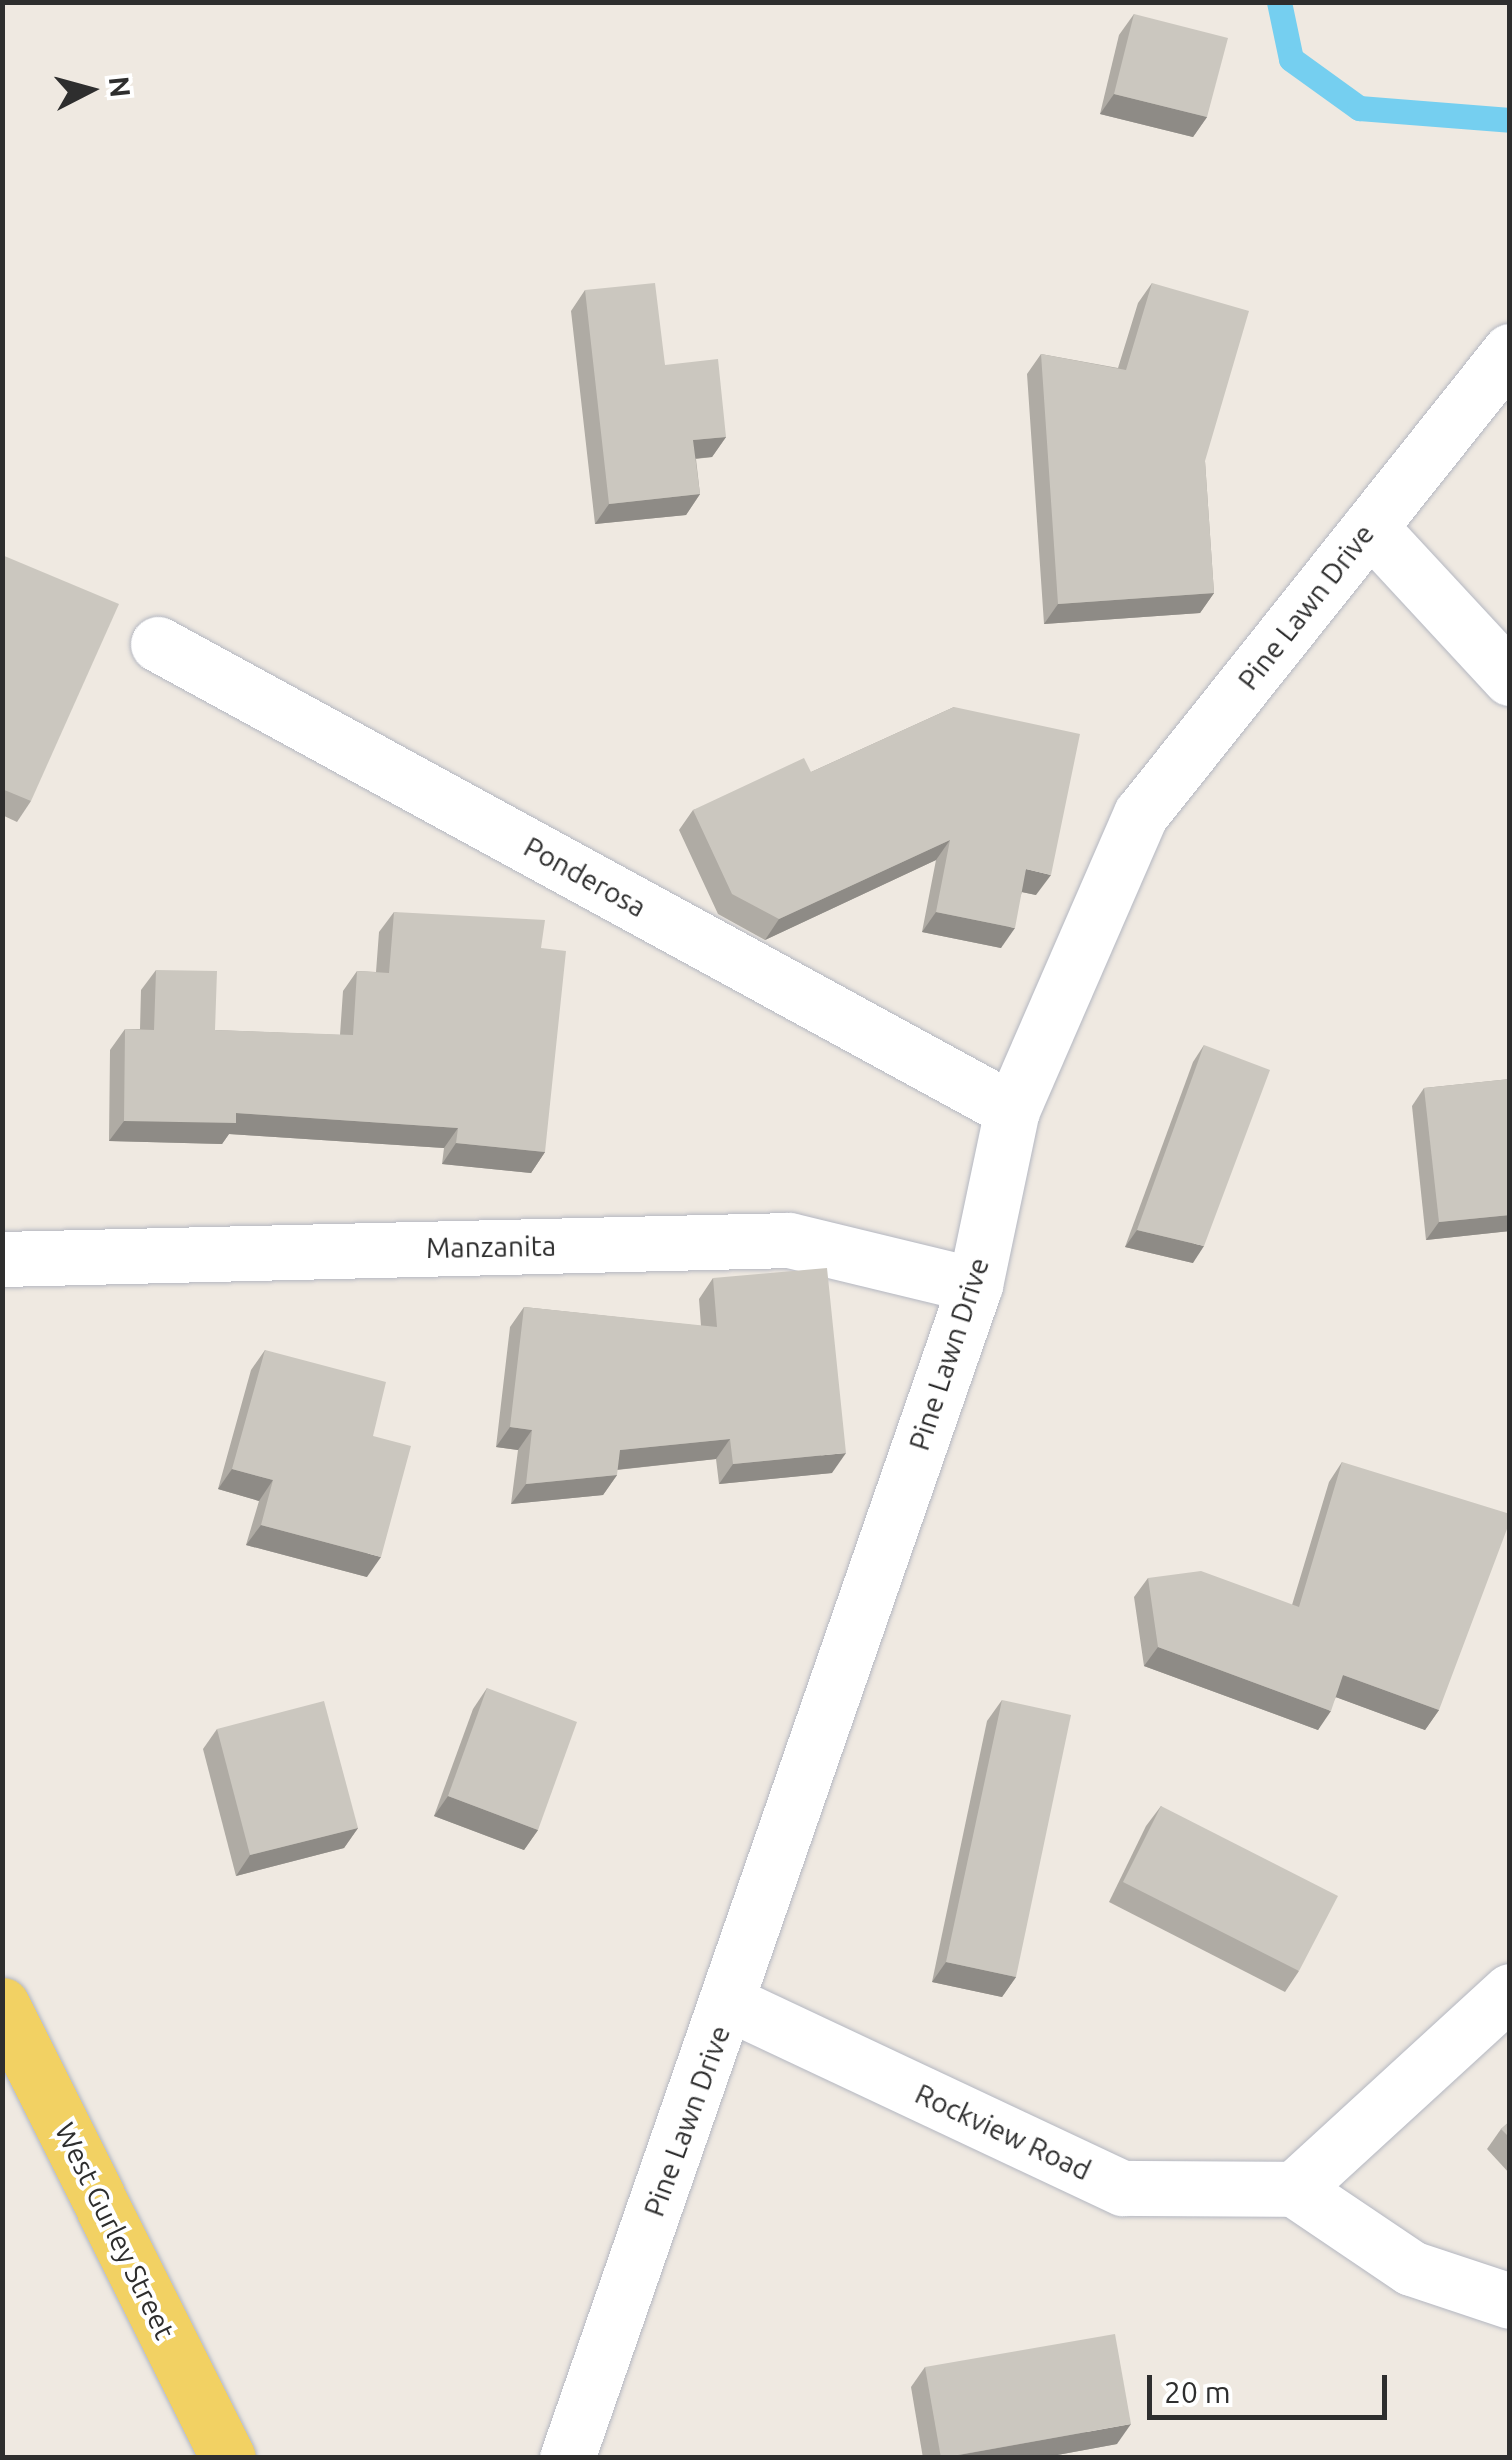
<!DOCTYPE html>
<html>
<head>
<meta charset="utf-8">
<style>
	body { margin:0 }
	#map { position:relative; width:1512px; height:2460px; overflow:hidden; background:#efe9e1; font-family:Ubuntu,sans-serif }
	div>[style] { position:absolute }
	.stream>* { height:25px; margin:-12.5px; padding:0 12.5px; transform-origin:12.5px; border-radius:12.5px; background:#75cff0 }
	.roads { filter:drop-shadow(0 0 2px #b4b7c1) drop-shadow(0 0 2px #b4b7c1) }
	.minor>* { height:55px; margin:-27.5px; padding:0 27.5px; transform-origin:27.5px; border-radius:27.5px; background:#fff }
	.major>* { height:55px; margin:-27.5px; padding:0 27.5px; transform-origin:27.5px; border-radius:27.5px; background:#f2d163 }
	.wall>* { inset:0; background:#afaba4 }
	.shaded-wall>* { inset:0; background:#8e8b86 }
	.building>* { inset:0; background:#cbc7bf }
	span { translate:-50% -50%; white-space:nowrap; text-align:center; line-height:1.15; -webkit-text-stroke:8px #fff; paint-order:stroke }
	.street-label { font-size:28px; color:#2e2e2e }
	.frame { position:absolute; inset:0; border:5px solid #2e2e2e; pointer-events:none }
	.north { position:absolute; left:40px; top:40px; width:100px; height:100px; -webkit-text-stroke:8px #fff; paint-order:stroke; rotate:84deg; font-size:28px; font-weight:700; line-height:40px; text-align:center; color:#2e2e2e }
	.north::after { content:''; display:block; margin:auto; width:35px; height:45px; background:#2e2e2e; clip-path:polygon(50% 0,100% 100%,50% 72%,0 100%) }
	.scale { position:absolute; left:1147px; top:2375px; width:240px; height:45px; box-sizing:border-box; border:5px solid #2e2e2e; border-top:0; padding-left:12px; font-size:30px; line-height:35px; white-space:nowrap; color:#2e2e2e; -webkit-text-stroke:8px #fff; paint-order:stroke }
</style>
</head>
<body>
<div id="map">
	<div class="stream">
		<i style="left:1279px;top:2px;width:58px;rotate:78.1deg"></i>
		<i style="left:1291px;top:59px;width:84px;rotate:35.8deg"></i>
		<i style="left:1359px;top:108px;width:151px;rotate:4.5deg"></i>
	</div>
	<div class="roads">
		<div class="minor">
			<i style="left:1370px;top:527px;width:206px;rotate:47.2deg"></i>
			<i style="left:158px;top:644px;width:973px;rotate:28.62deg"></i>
			<i style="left:2px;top:1259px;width:787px;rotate:-1.38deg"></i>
			<i style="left:789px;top:1240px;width:191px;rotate:13.6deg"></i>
			<i style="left:729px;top:2003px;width:435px;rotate:25.2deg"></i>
			<i style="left:1123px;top:2188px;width:171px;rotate:0.3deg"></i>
			<i style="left:1294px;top:2189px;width:293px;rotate:-42.5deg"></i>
			<i style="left:1294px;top:2189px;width:141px;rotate:34deg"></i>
			<i style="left:1411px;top:2268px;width:104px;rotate:18.4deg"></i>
			<i style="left:567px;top:2458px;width:1242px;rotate:-70.82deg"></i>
			<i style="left:975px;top:1285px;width:179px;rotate:-78.1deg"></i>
			<i style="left:1012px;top:1110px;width:323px;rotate:-66.5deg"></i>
			<i style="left:1141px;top:814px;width:592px;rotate:-51.45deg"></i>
		</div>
		<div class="major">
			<i style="left:2px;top:2005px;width:506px;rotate:63.49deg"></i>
		</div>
	</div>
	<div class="wall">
		<i style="clip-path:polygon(1134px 14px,1207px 117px,1193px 137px,1100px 114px,1119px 35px)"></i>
		<i style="clip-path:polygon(1152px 283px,1205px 461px,1214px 593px,1200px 613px,1044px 624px,1027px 374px,1041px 354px,1118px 368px,1138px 303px)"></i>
		<i style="clip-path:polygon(585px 290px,665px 365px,726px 437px,712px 457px,696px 459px,700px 494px,686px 515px,595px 524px,571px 311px)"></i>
		<i style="clip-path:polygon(2px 555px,31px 801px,17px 822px,2px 815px)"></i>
		<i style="clip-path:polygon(954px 707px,1036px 895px,1022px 892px,1001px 948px,922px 932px,936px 860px,765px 940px,718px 914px,679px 830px,693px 810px,811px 772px)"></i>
		<i style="clip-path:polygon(394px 912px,541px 948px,545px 1152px,531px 1173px,442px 1164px,444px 1148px,229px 1134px,222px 1144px,109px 1141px,110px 1050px,125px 1029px,140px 1029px,141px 990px,156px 970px,215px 1030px,340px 1035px,343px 991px,357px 971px,376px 972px,379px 932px)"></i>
		<i style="clip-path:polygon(1204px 1045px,1193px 1263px,1125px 1247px,1193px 1062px)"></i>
		<i style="clip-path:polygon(1510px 1079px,1510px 1231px,1426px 1240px,1412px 1106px,1424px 1088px)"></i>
		<i style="clip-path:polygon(713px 1278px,832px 1473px,719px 1484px,716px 1459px,617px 1470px,617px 1475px,603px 1495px,511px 1504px,518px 1450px,496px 1447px,510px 1327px,524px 1307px,701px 1326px,699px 1299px)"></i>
		<i style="clip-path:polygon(265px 1350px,373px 1436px,367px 1577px,246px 1545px,259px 1501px,218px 1489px,251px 1370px)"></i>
		<i style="clip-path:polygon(1342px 1462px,1439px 1710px,1425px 1730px,1336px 1697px,1318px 1730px,1144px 1666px,1134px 1597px,1148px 1578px,1292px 1605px,1329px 1482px)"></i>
		<i style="clip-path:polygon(487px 1688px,538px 1830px,524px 1850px,434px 1816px,473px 1709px)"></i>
		<i style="clip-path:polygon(1002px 1700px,1016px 1977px,1002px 1997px,932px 1982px,987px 1721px)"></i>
		<i style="clip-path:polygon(217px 1729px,358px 1828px,344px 1848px,236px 1876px,203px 1749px)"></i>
		<i style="clip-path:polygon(1161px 1806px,1299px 1971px,1285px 1992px,1109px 1902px,1146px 1826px)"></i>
		<i style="clip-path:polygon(1510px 2121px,1510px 2174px,1487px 2149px,1501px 2129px)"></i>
		<i style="clip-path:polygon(925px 2367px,1117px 2444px,1041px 2458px,923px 2458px,911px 2387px)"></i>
	</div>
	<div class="shaded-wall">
		<i style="clip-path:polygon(1114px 94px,1207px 117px,1193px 137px,1100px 114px)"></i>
		<i style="clip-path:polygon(726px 437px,712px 457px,679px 460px,693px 440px)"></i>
		<i style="clip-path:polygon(700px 494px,686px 515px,595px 524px,609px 504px)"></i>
		<i style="clip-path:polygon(1214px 593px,1200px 613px,1044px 624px,1058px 604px)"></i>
		<i style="clip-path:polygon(950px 840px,936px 860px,765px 940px,779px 919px)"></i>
		<i style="clip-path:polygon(1026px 869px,1051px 875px,1036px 895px,1012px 890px)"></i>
		<i style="clip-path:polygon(936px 912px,1015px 928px,1001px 948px,922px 932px)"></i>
		<i style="clip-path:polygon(236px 1113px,458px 1128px,444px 1148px,229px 1134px,222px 1144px,109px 1141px,124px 1121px)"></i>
		<i style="clip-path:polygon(456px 1143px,545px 1152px,531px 1173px,442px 1164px)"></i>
		<i style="clip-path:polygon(1510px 1215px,1510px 1231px,1426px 1240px,1439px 1222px)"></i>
		<i style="clip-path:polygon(1137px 1230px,1204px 1246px,1193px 1263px,1125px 1247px)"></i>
		<i style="clip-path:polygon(510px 1427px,532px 1430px,518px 1450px,496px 1447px)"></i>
		<i style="clip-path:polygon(730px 1439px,716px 1459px,605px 1471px,620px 1450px)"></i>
		<i style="clip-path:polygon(846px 1453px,832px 1473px,719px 1484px,733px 1464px)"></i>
		<i style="clip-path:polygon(232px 1469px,273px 1480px,259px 1501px,218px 1489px)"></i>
		<i style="clip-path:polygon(617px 1475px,603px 1495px,511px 1504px,526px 1484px)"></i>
		<i style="clip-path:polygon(261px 1525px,381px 1557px,367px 1577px,246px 1545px)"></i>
		<i style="clip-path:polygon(1158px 1647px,1331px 1711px,1318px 1730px,1144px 1666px)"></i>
		<i style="clip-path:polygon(1343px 1675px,1439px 1710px,1425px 1730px,1330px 1695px)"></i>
		<i style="clip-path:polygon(448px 1796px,538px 1830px,524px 1850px,434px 1816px)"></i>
		<i style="clip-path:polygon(358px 1828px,344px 1848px,236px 1876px,250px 1855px)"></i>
		<i style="clip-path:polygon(946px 1962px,1016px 1977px,1002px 1997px,932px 1982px)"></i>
		<i style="clip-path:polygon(1131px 2424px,1117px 2444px,1041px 2458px,943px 2458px)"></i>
	</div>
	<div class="building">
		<i style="clip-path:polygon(1134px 14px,1228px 38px,1207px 117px,1114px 94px)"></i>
		<i style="clip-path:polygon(655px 283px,665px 365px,718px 359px,726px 437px,693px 440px,700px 494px,609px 504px,585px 290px)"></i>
		<i style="clip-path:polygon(1152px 283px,1249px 311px,1205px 461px,1214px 593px,1058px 604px,1041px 354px,1126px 370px)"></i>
		<i style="clip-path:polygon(2px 555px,119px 604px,31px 801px,2px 789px)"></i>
		<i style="clip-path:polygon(954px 707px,1080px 734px,1051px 875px,1026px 869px,1015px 928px,936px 912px,950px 840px,779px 919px,732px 894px,693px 810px,804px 758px,811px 772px)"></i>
		<i style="clip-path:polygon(394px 912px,545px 920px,541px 948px,566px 951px,545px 1152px,456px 1143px,458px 1128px,236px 1113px,236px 1123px,124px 1121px,125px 1029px,154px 1030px,156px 970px,217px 971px,215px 1030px,353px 1035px,357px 971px,389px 973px)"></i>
		<i style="clip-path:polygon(1204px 1045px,1270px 1070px,1204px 1246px,1137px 1230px)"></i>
		<i style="clip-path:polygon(1510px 1079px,1510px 1215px,1439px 1222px,1424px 1088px)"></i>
		<i style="clip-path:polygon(827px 1268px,846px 1453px,733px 1464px,730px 1439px,620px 1450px,617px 1475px,526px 1484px,532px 1430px,510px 1427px,524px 1307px,717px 1327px,713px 1278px)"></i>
		<i style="clip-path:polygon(265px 1350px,386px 1382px,373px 1436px,411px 1446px,381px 1557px,261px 1525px,273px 1480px,232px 1469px)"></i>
		<i style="clip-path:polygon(1342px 1462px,1510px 1514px,1510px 1521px,1439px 1710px,1343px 1675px,1331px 1711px,1158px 1647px,1148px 1578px,1201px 1571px,1299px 1607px)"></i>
		<i style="clip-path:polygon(487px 1688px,577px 1722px,538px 1830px,448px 1796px)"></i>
		<i style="clip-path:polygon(1002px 1700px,1071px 1715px,1016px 1977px,946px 1962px)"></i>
		<i style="clip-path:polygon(324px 1701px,358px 1828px,250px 1855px,217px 1729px)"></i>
		<i style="clip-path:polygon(1161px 1806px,1338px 1896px,1299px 1971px,1123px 1882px)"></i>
		<i style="clip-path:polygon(1510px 2121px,1510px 2138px,1501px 2129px)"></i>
		<i style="clip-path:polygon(1115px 2334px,1131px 2424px,941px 2458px,925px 2367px)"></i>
	</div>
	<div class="street-label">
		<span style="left:1306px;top:607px;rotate:-52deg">Pine Lawn Drive</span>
		<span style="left:585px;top:877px;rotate:29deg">Ponderosa</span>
		<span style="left:491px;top:1247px;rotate:-1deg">Manzanita</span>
		<span style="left:949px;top:1354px;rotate:-72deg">Pine Lawn Drive</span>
		<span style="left:687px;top:2121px;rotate:-70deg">Pine Lawn Drive</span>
		<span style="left:1003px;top:2132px;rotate:25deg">Rockview Road</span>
		<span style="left:115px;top:2231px;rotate:64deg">West Gurley Street</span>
	</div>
	<div class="frame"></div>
	<div class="north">N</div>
	<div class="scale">20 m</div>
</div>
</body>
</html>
